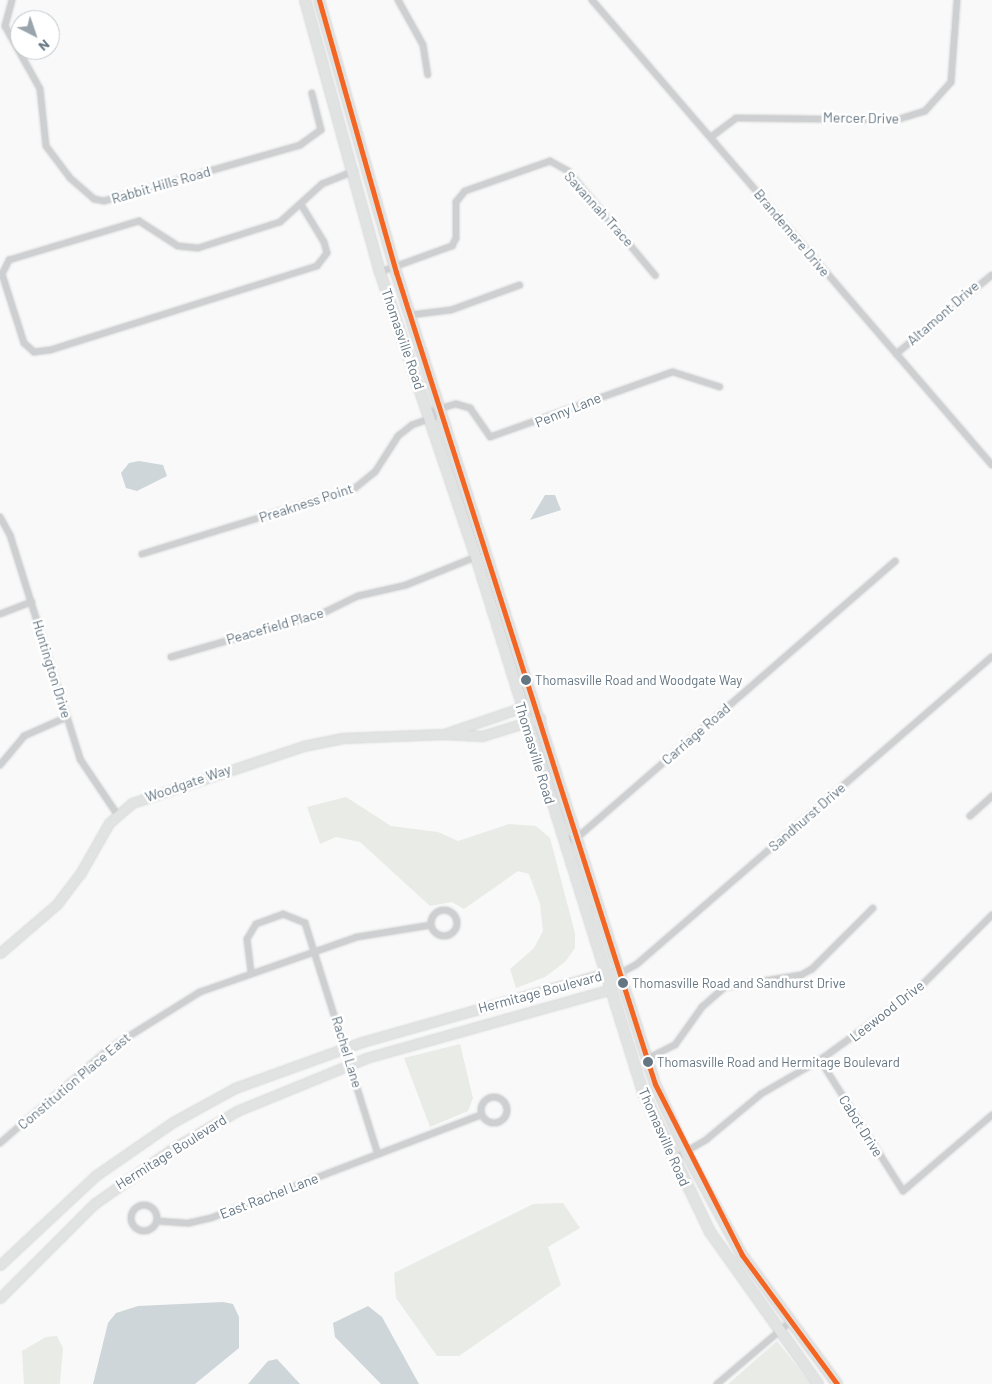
<!DOCTYPE html>
<html>
<head>
<meta charset="utf-8">
<style>
	body { margin:0 }
	#map { position:relative; width:992px; height:1384px; overflow:hidden; background:#f9f9f9; font-family:Barlow,sans-serif }
	div>[style] { position:absolute }
	.green>* { inset:0; background:#e8ebe6 }
	.water>* { inset:0; background:#ced6d9 }
	.roads { filter:drop-shadow(0 0 1px #d5d6d7) drop-shadow(0 0 1px #d5d6d7) }
	.street>* { height:6px; margin:-3px; padding:0 3px; transform-origin:3px; border-radius:3px; background:#cecfd0 }
	.street>.ring { margin:-3px; padding:0; box-sizing:content-box; background:none; border:6px solid #cecfd0; border-radius:50% }
	.secondary>* { height:9px; margin:-4.5px; padding:0 4.5px; transform-origin:4.5px; border-radius:4.5px; background:#e1e2e2 }
	.primary>* { height:10px; margin:-5px; padding:0 5px; transform-origin:5px; border-radius:5px; background:#e1e2e2 }
	.bus-1>* { height:5px; margin:-2.5px; padding:0 2.5px; transform-origin:2.5px; border-radius:2.5px; background:#f26522 }
	.dots>* { width:14px; height:14px; translate:-50% -50%; box-sizing:border-box; border:2px solid #fff; border-radius:50% }
	span { translate:-50% -50%; white-space:nowrap; text-align:center; line-height:1.15; -webkit-text-stroke:5px #fff; paint-order:stroke }
	.bus-label { font-size:13px; color:#657683 }
	.left { translate:0 -50%; text-align:left }
	.street-label { font-size:14px; color:#657683 }
	.north { position:absolute; left:10px; top:10px; width:50px; height:50px; box-sizing:border-box; background:#fff; border:1px solid #c1c8cd; border-radius:50%; rotate:139deg; font-size:14px; font-weight:700; line-height:20px; text-align:center; color:#657683 }
	.north::after { content:''; display:block; margin:auto; width:18px; height:22px; background:#99a4ac; clip-path:polygon(50% 0,100% 100%,50% 72%,0 100%) }
</style>
</head>
<body>
<div id="map">
	<div class="green">
		<i style="clip-path:polygon(346px 797px,391px 826px,438px 832px,458px 841px,509px 824px,536px 826px,550px 838px,575px 933px,575px 948px,565px 962px,545px 977px,516px 988px,510px 969px,534px 948px,543px 931px,540px 904px,529px 874px,518px 871px,464px 909px,452px 902px,430px 906px,360px 842px,336px 837px,320px 844px,307px 807px)"></i>
		<i style="clip-path:polygon(460px 1044px,473px 1098px,468px 1111px,430px 1127px,404px 1058px)"></i>
		<i style="clip-path:polygon(563px 1203px,580px 1228px,548px 1247px,561px 1285px,459px 1356px,437px 1356px,396px 1298px,394px 1273px,533px 1204px)"></i>
		<i style="clip-path:polygon(57px 1336px,63px 1348px,60px 1384px,24px 1384px,22px 1351px,46px 1337px)"></i>
		<i style="clip-path:polygon(777px 1341px,811px 1384px,728px 1384px)"></i>
	</div>
	<div class="water">
		<i style="clip-path:polygon(139px 461px,163px 465px,167px 476px,137px 491px,126px 488px,121px 473px,129px 463px)"></i>
		<i style="clip-path:polygon(545px 495px,555px 495px,561px 510px,530px 520px)"></i>
		<i style="clip-path:polygon(223px 1302px,233px 1304px,239px 1317px,239px 1348px,195px 1384px,93px 1384px,108px 1323px,116px 1313px,138px 1306px)"></i>
		<i style="clip-path:polygon(368px 1306px,382px 1317px,419px 1384px,381px 1384px,335px 1337px,333px 1323px)"></i>
		<i style="clip-path:polygon(277px 1359px,300px 1384px,248px 1384px,268px 1361px)"></i>
	</div>
	<div class="roads">
		<div class="street">
			<i style="left:12px;top:0;width:27px;rotate:105deg"></i>
			<i style="left:5px;top:26px;width:72px;rotate:60.9deg"></i>
			<i style="left:40px;top:89px;width:57px;rotate:84deg"></i>
			<i style="left:46px;top:146px;width:40px;rotate:53deg"></i>
			<i style="left:70px;top:178px;width:32px;rotate:41deg"></i>
			<i style="left:94px;top:199px;width:10px;rotate:11deg"></i>
			<i style="left:104px;top:201px;width:204px;rotate:-15.9deg"></i>
			<i style="left:300px;top:145px;width:26px;rotate:-36deg"></i>
			<i style="left:321px;top:130px;width:38px;rotate:-104deg"></i>
			<i style="left:398px;top:0;width:51px;rotate:60.9deg"></i>
			<i style="left:423px;top:45px;width:30px;rotate:81deg"></i>
			<i style="left:592px;top:0;width:613px;rotate:49.3deg"></i>
			<i style="left:711px;top:137px;width:31px;rotate:-37deg"></i>
			<i style="left:736px;top:118px;width:160px;rotate:0.7deg"></i>
			<i style="left:896px;top:120px;width:30px;rotate:-17deg"></i>
			<i style="left:925px;top:111px;width:39px;rotate:-48deg"></i>
			<i style="left:951px;top:82px;width:82px;rotate:-85.8deg"></i>
			<i style="left:302px;top:206px;width:42px;rotate:58.6deg"></i>
			<i style="left:324px;top:242px;width:11px;rotate:75deg"></i>
			<i style="left:327px;top:253px;width:16px;rotate:128deg"></i>
			<i style="left:317px;top:266px;width:280px;rotate:162.5deg"></i>
			<i style="left:50px;top:350px;width:16px;rotate:173deg"></i>
			<i style="left:34px;top:352px;width:13px;rotate:-138deg"></i>
			<i style="left:24px;top:343px;width:72px;rotate:-107.7deg"></i>
			<i style="left:2px;top:274px;width:16px;rotate:-63deg"></i>
			<i style="left:9px;top:260px;width:136px;rotate:-16.7deg"></i>
			<i style="left:139px;top:221px;width:46px;rotate:32.7deg"></i>
			<i style="left:178px;top:246px;width:20px;rotate:6deg"></i>
			<i style="left:198px;top:248px;width:86px;rotate:-17.6deg"></i>
			<i style="left:280px;top:222px;width:57px;rotate:-42.1deg"></i>
			<i style="left:322px;top:184px;width:35px;rotate:-22deg"></i>
			<i style="left:380px;top:272px;width:77px;rotate:-19.9deg"></i>
			<i style="left:452px;top:246px;width:9px;rotate:-63deg"></i>
			<i style="left:456px;top:238px;width:36px;rotate:-90deg"></i>
			<i style="left:456px;top:202px;width:14px;rotate:-51deg"></i>
			<i style="left:465px;top:191px;width:90px;rotate:-19.4deg"></i>
			<i style="left:550px;top:161px;width:21px;rotate:29deg"></i>
			<i style="left:568px;top:171px;width:136px;rotate:50.1deg"></i>
			<i style="left:410px;top:315px;width:41px;rotate:-7deg"></i>
			<i style="left:451px;top:310px;width:73px;rotate:-19.9deg"></i>
			<i style="left:896px;top:354px;width:124px;rotate:-39.5deg"></i>
			<i style="left:429px;top:412px;width:28px;rotate:-17deg"></i>
			<i style="left:456px;top:404px;width:15px;rotate:16deg"></i>
			<i style="left:470px;top:408px;width:35px;rotate:55deg"></i>
			<i style="left:490px;top:437px;width:194px;rotate:-19.6deg"></i>
			<i style="left:673px;top:372px;width:49px;rotate:17.7deg"></i>
			<i style="left:0;top:517px;width:21px;rotate:61deg"></i>
			<i style="left:10px;top:535px;width:235px;rotate:72.6deg"></i>
			<i style="left:80px;top:759px;width:66px;rotate:56.1deg"></i>
			<i style="left:142px;top:554px;width:223px;rotate:-17.2deg"></i>
			<i style="left:355px;top:488px;width:26px;rotate:-39deg"></i>
			<i style="left:375px;top:472px;width:43px;rotate:-57.4deg"></i>
			<i style="left:398px;top:436px;width:18px;rotate:-38deg"></i>
			<i style="left:412px;top:425px;width:33px;rotate:-20deg"></i>
			<i style="left:0;top:614px;width:34px;rotate:-21deg"></i>
			<i style="left:171px;top:657px;width:158px;rotate:-16.1deg"></i>
			<i style="left:323px;top:613px;width:39px;rotate:-26deg"></i>
			<i style="left:358px;top:596px;width:49px;rotate:-12.9deg"></i>
			<i style="left:406px;top:585px;width:78px;rotate:-21.9deg"></i>
			<i style="left:0;top:765px;width:38px;rotate:-50deg"></i>
			<i style="left:24px;top:736px;width:47px;rotate:-23.8deg"></i>
			<i style="left:970px;top:816px;width:30px;rotate:-42deg"></i>
			<i style="left:563px;top:842px;width:17px;rotate:-21deg"></i>
			<i style="left:579px;top:836px;width:419px;rotate:-41deg"></i>
			<i class="ring" style="left:431px;top:910px;width:20px;height:20px"></i>
			<i style="left:251px;top:972px;width:33px;rotate:-97deg"></i>
			<i style="left:247px;top:939px;width:17px;rotate:-59deg"></i>
			<i style="left:256px;top:924px;width:29px;rotate:-20deg"></i>
			<i style="left:283px;top:914px;width:24px;rotate:22deg"></i>
			<i style="left:305px;top:923px;width:242px;rotate:72.5deg"></i>
			<i style="left:619px;top:974px;width:21px;rotate:-29deg"></i>
			<i style="left:637px;top:964px;width:469px;rotate:-40.9deg"></i>
			<i style="left:647px;top:1059px;width:31px;rotate:-27deg"></i>
			<i style="left:675px;top:1045px;width:47px;rotate:-54.6deg"></i>
			<i style="left:702px;top:1007px;width:30px;rotate:-41deg"></i>
			<i style="left:725px;top:987px;width:77px;rotate:-9deg"></i>
			<i style="left:801px;top:975px;width:13px;rotate:-29deg"></i>
			<i style="left:812px;top:969px;width:86px;rotate:-45deg"></i>
			<i style="left:820px;top:1060px;width:155px;rotate:57.6deg"></i>
			<i style="left:903px;top:1191px;width:117px;rotate:-40.5deg"></i>
			<i class="ring" style="left:481px;top:1097px;width:20px;height:20px"></i>
			<i style="left:0;top:1143px;width:145px;rotate:-40.8deg"></i>
			<i style="left:110px;top:1048px;width:106px;rotate:-31.9deg"></i>
			<i style="left:200px;top:992px;width:166px;rotate:-19.3deg"></i>
			<i style="left:357px;top:937px;width:75px;rotate:-9.2deg"></i>
			<i style="left:673px;top:1159px;width:39px;rotate:-30deg"></i>
			<i style="left:707px;top:1139px;width:70px;rotate:-39.8deg"></i>
			<i style="left:761px;top:1094px;width:68px;rotate:-30deg"></i>
			<i style="left:820px;top:1060px;width:120px;rotate:-35.8deg"></i>
			<i style="left:917px;top:990px;width:106px;rotate:-45deg"></i>
			<i class="ring" style="left:131px;top:1205px;width:20px;height:20px"></i>
			<i style="left:157px;top:1221px;width:32px;rotate:4deg"></i>
			<i style="left:189px;top:1223px;width:23px;rotate:-13deg"></i>
			<i style="left:211px;top:1218px;width:289px;rotate:-20.9deg"></i>
			<i style="left:717px;top:1384px;width:94px;rotate:-40.3deg"></i>
		</div>
		<div class="secondary">
			<i style="left:444px;top:734px;width:38px;rotate:3deg"></i>
			<i style="left:482px;top:736px;width:61px;rotate:-17.2deg"></i>
			<i style="left:0;top:953px;width:75px;rotate:-40.7deg"></i>
			<i style="left:57px;top:904px;width:38px;rotate:-53deg"></i>
			<i style="left:80px;top:874px;width:59px;rotate:-60.4deg"></i>
			<i style="left:109px;top:823px;width:30px;rotate:-41deg"></i>
			<i style="left:132px;top:803px;width:180px;rotate:-18.4deg"></i>
			<i style="left:303px;top:746px;width:41px;rotate:-11.3deg"></i>
			<i style="left:343px;top:738px;width:101px;rotate:-2.3deg"></i>
			<i style="left:444px;top:734px;width:90px;rotate:-18.8deg"></i>
			<i style="left:0;top:1265px;width:130px;rotate:-43.1deg"></i>
			<i style="left:95px;top:1176px;width:95px;rotate:-34.7deg"></i>
			<i style="left:173px;top:1122px;width:71px;rotate:-28.7deg"></i>
			<i style="left:235px;top:1088px;width:135px;rotate:-19.9deg"></i>
			<i style="left:362px;top:1042px;width:250px;rotate:-15.8deg"></i>
			<i style="left:603px;top:974px;width:16px"></i>
			<i style="left:0;top:1298px;width:133px;rotate:-45deg"></i>
			<i style="left:94px;top:1204px;width:95px;rotate:-35.2deg"></i>
			<i style="left:172px;top:1149px;width:75px;rotate:-30.3deg"></i>
			<i style="left:237px;top:1111px;width:139px;rotate:-22.3deg"></i>
			<i style="left:366px;top:1058px;width:251px;rotate:-15.7deg"></i>
			<i style="left:608px;top:990px;width:19px;rotate:-55deg"></i>
		</div>
		<div class="primary">
			<i style="left:305px;top:0;width:282px;rotate:74.6deg"></i>
			<i style="left:380px;top:272px;width:301px;rotate:71.4deg"></i>
			<i style="left:476px;top:557px;width:560px;rotate:72.66deg"></i>
			<i style="left:643px;top:1092px;width:155px;rotate:64.4deg"></i>
			<i style="left:710px;top:1232px;width:186px;rotate:54.6deg"></i>
			<i style="left:319px;top:0;width:283px;rotate:74.2deg"></i>
			<i style="left:396px;top:272px;width:852px;rotate:72.31deg"></i>
			<i style="left:655px;top:1084px;width:75px;rotate:65.5deg"></i>
			<i style="left:686px;top:1152px;width:117px;rotate:61.5deg"></i>
			<i style="left:742px;top:1255px;width:160px;rotate:53.6deg"></i>
		</div>
	</div>
	<div class="bus-1">
		<i style="left:319px;top:0;width:283px;rotate:74.2deg"></i>
		<i style="left:396px;top:272px;width:852px;rotate:72.31deg"></i>
		<i style="left:655px;top:1084px;width:192px;rotate:63deg"></i>
		<i style="left:742px;top:1255px;width:160px;rotate:53.6deg"></i>
	</div>
	<div class="dots">
		<i style="left:526px;top:680px;background:#657683"></i>
		<i style="left:623px;top:983px;background:#657683"></i>
		<i style="left:648px;top:1062px;background:#657683"></i>
	</div>
	<div class="bus-label">
		<span class="left" style="left:535px;top:680px">Thomasville Road and Woodgate Way</span>
		<span class="left" style="left:632px;top:983px">Thomasville Road and Sandhurst Drive</span>
		<span class="left" style="left:657px;top:1062px">Thomasville Road and Hermitage Boulevard</span>
	</div>
	<div class="street-label">
		<span style="left:861px;top:118px;rotate:1deg">Mercer Drive</span>
		<span style="left:161px;top:185px;rotate:-16deg">Rabbit Hills Road</span>
		<span style="left:599px;top:209px;rotate:48deg">Savannah Trace</span>
		<span style="left:792px;top:233px;rotate:50deg">Brandemere Drive</span>
		<span style="left:943px;top:313px;rotate:-41deg">Altamont Drive</span>
		<span style="left:403px;top:339px;rotate:71deg">Thomasville Road</span>
		<span style="left:568px;top:410px;rotate:-22deg">Penny Lane</span>
		<span style="left:306px;top:503px;rotate:-18deg">Preakness Point</span>
		<span style="left:275px;top:626px;rotate:-16deg">Peacefield Place</span>
		<span style="left:52px;top:669px;rotate:73deg">Huntington Drive</span>
		<span style="left:696px;top:734px;rotate:-41deg">Carriage Road</span>
		<span style="left:535px;top:753px;rotate:73deg">Thomasville Road</span>
		<span style="left:188px;top:783px;rotate:-19deg">Woodgate Way</span>
		<span style="left:807px;top:817px;rotate:-41deg">Sandhurst Drive</span>
		<span style="left:540px;top:992px;rotate:-15deg">Hermitage Boulevard</span>
		<span style="left:887px;top:1011px;rotate:-38deg">Leewood Drive</span>
		<span style="left:347px;top:1052px;rotate:73deg">Rachel Lane</span>
		<span style="left:74px;top:1081px;rotate:-40deg">Constitution Place East</span>
		<span style="left:861px;top:1126px;rotate:58deg">Cabot Drive</span>
		<span style="left:664px;top:1137px;rotate:66deg">Thomasville Road</span>
		<span style="left:171px;top:1152px;rotate:-32deg">Hermitage Boulevard</span>
		<span style="left:269px;top:1196px;rotate:-21deg">East Rachel Lane</span>
	</div>
	<div class="north">N</div>
</div>
</body>
</html>
